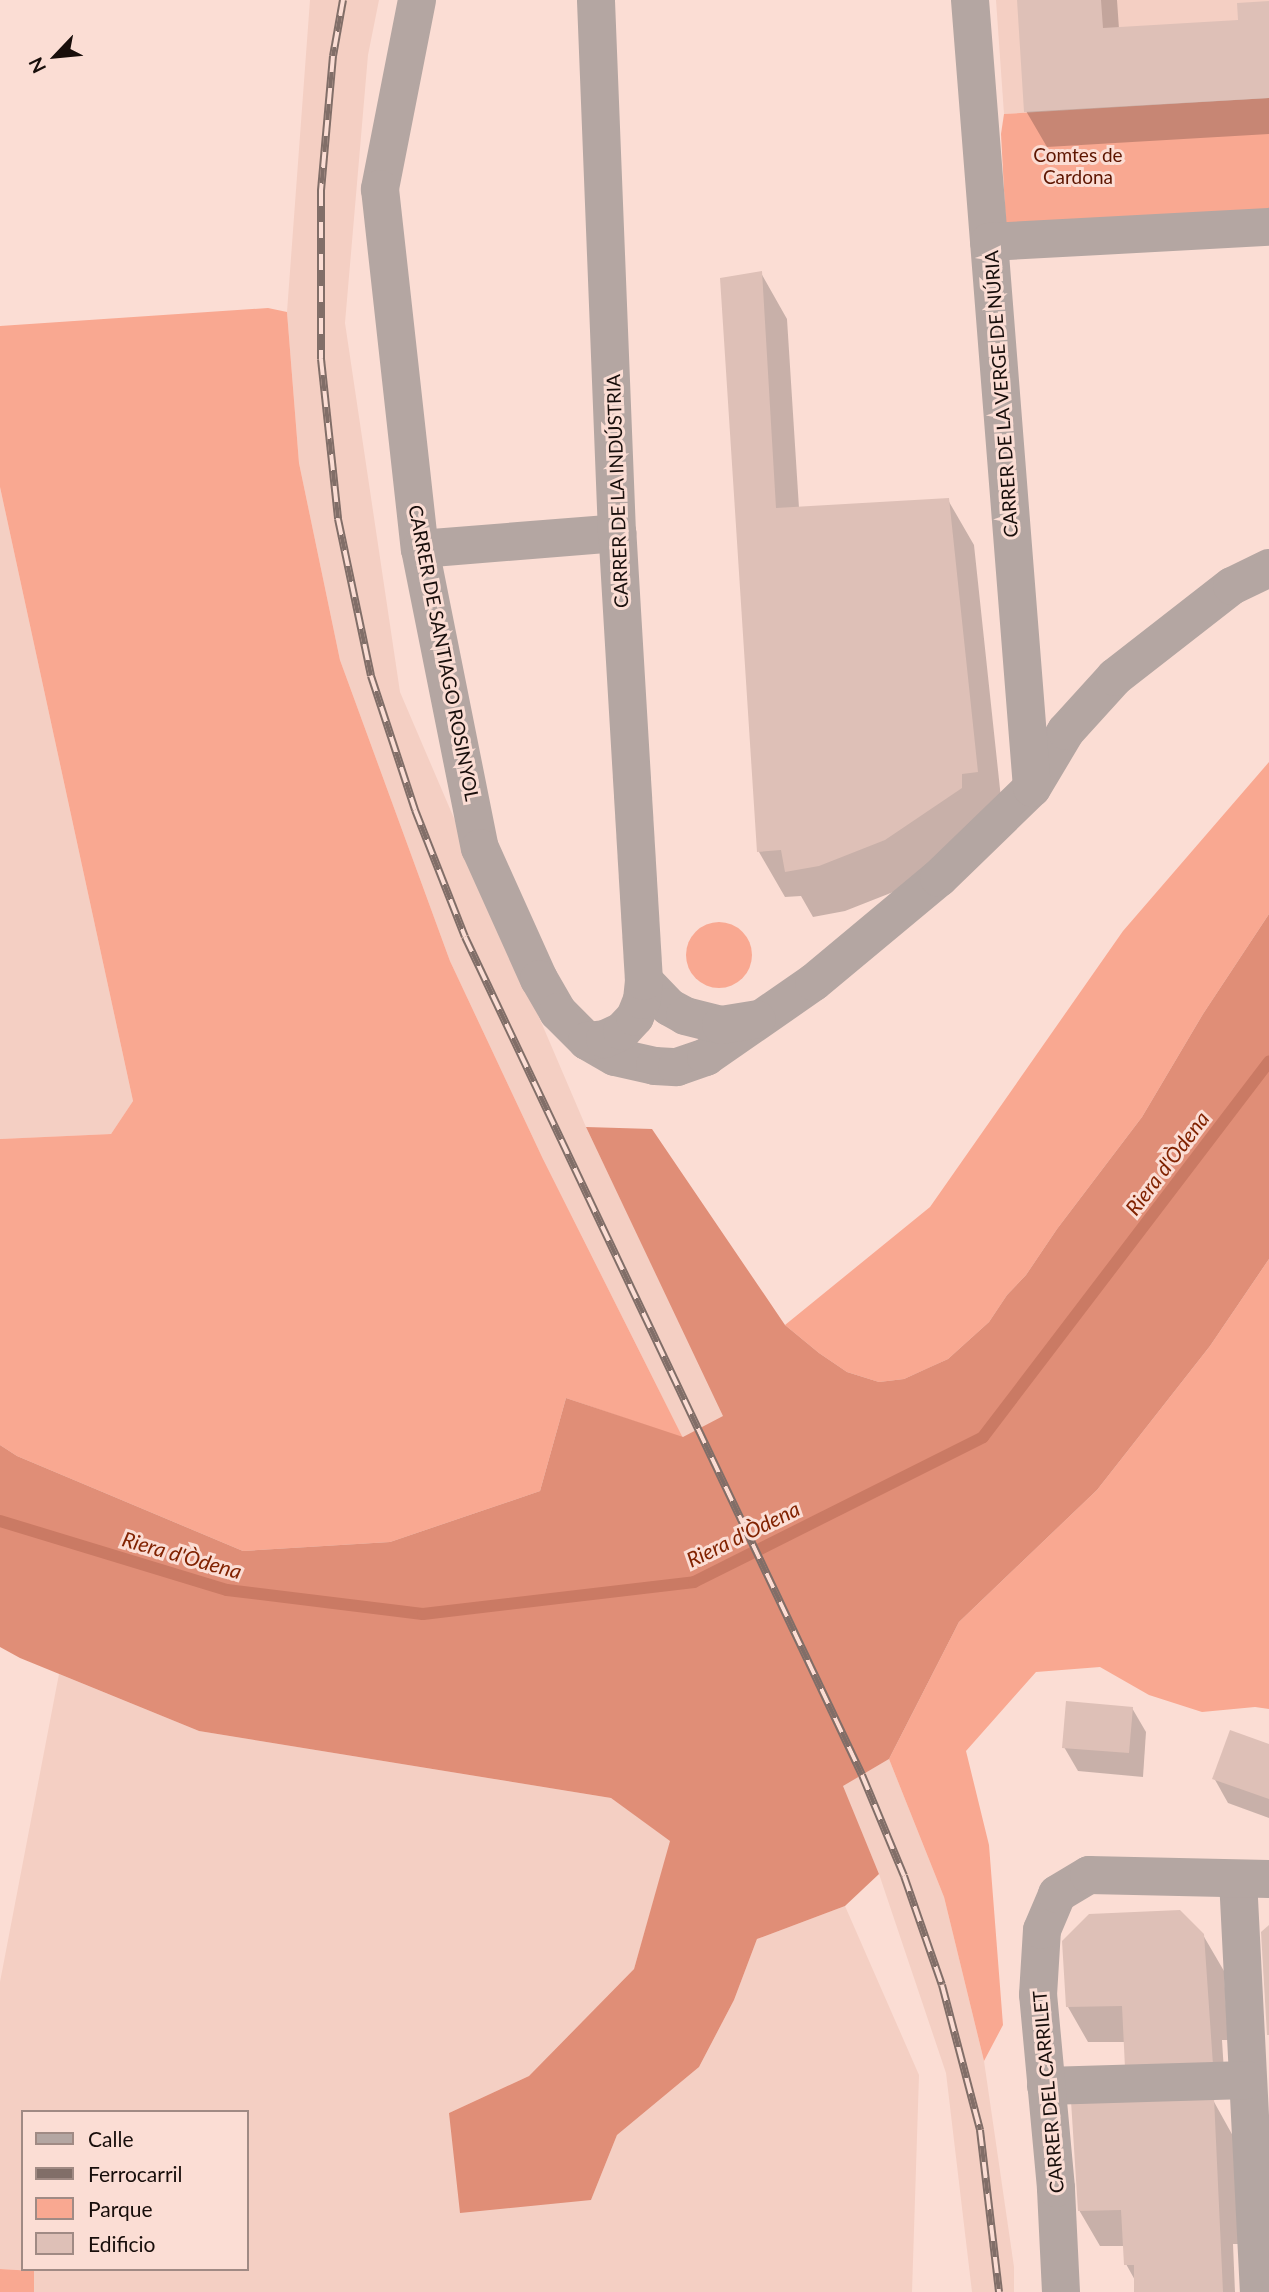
<!DOCTYPE html>
<html>
<head>
<meta charset="utf-8">
<style>
	body { margin:0 }
	#map { position:relative; width:1269px; height:2292px; overflow:hidden; background:#fbddd4; font-family:Lato,sans-serif }
	div>[style] { position:absolute }
	.built>* { inset:0; background:#f4cfc3 }
	.green>* { inset:0; background:#f9a891 }
	.round { border-radius:50% }
	.forest>* { inset:0; background:#e08e77 }
	.shadow>* { inset:0; background:#0003 }
	.stream>* { height:12px; margin:-6px; padding:0 6px; transform-origin:6px; border-radius:6px; background:#ca7a64 }
	.building>* { inset:0; background:#dec0b7 }
	.minor>* { height:38px; margin:-19px; padding:0 19px; transform-origin:19px; border-radius:19px; background:#b4a6a2 }
	.rail>* { height:8px; margin-top:-4px; transform-origin:0; background:repeating-linear-gradient(90deg,#fbddd4 0 16px,#816e68 0 32px); box-sizing:border-box; border-block:2px solid #816e68 }
	span { translate:-50% -50%; white-space:nowrap; text-align:center; line-height:1.15; -webkit-text-stroke:6px #fbddd4; paint-order:stroke }
	.park-label { font-size:19px; color:#5d1500 }
	.street-label { font-size:19px; color:#180e0b }
	.water-label { font-size:21px; color:#812201; font-style:italic }
	.legend { position:absolute; left:21px; top:2110px; width:228px; height:161px; box-sizing:border-box; background:#fbddd4; border:2px solid #a08a84; margin:0; padding:9px 12px; list-style:none; font-size:21px; color:#180e0b }
	.legend li { display:flex; align-items:center; gap:14px; height:35px }
	.legend b { width:35px; border:2px solid #a08a84 }
	.north { position:absolute; left:21px; top:21px; width:70px; height:70px; -webkit-text-stroke:5px #fbddd4; paint-order:stroke; rotate:244deg; font-size:19px; font-weight:700; line-height:28px; text-align:center; color:#180e0b }
	.north::after { content:''; display:block; margin:auto; width:24px; height:32px; background:#180e0b; clip-path:polygon(50% 0,100% 100%,50% 72%,0 100%) }
</style>
</head>
<body>
<div id="map">
	<div class="built">
		<i style="clip-path:polygon(310px 0,379px 0,368px 55px,345px 323px,400px 692px,586px 1127px,724px 1416px,683px 1438px,543px 1159px,450px 961px,340px 660px,299px 463px,287px 312px)"></i>
		<i style="clip-path:polygon(996px 0,1269px 0,1269px 98px,1004px 114px)"></i>
		<i style="clip-path:polygon(0 487px,133px 1101px,111px 1134px,0 1139px)"></i>
		<i style="clip-path:polygon(evenodd,59px 1674px,199px 1731px,611px 1798px,671px 1841px,634px 1969px,529px 2076px,449px 2113px,591px 2200px,617px 2135px,699px 2067px,734px 2000px,757px 1939px,845px 1906px,919px 2075px,912px 2292px,34px 2292px,34px 2271px,0 2269px,0 1982px,59px 1674px,23px 2112px,247px 2112px,247px 2269px,23px 2269px,23px 2112px)"></i>
		<i style="clip-path:polygon(889px 1759px,944px 1897px,984px 2061px,1014px 2267px,1014px 2292px,972px 2292px,946px 2073px,879px 1874px,842px 1786px)"></i>
	</div>
	<div class="green">
		<i style="clip-path:polygon(1269px 98px,1269px 211px,1006px 227px,1001px 134px,1004px 114px)"></i>
		<i style="clip-path:polygon(268px 308px,287px 312px,299px 463px,340px 660px,450px 961px,543px 1159px,683px 1438px,566px 1398px,540px 1491px,390px 1542px,243px 1551px,17px 1456px,0 1445px,0 1139px,111px 1134px,133px 1101px,0 487px,0 326px)"></i>
		<i style="clip-path:polygon(1269px 762px,1269px 914px,1203px 1014px,1142px 1117px,1057px 1229px,1026px 1275px,1007px 1295px,989px 1322px,948px 1359px,904px 1379px,879px 1382px,847px 1372px,819px 1353px,785px 1325px,930px 1207px,1123px 931px)"></i>
		<i class="round" style="left:686px;top:922px;width:66px;height:66px"></i>
		<i style="clip-path:polygon(1269px 1259px,1269px 1709px,1255px 1707px,1202px 1712px,1149px 1695px,1100px 1667px,1036px 1672px,966px 1751px,989px 1845px,1003px 2025px,984px 2061px,944px 1897px,889px 1759px,959px 1622px,1097px 1490px,1210px 1346px)"></i>
		<i style="clip-path:polygon(0 2269px,34px 2271px,34px 2292px,0 2292px)"></i>
	</div>
	<div class="forest">
		<i style="clip-path:polygon(1269px 914px,1269px 1259px,1210px 1346px,1097px 1490px,959px 1622px,889px 1759px,843px 1786px,879px 1874px,845px 1906px,757px 1939px,734px 2000px,699px 2067px,617px 2135px,591px 2200px,460px 2213px,449px 2113px,529px 2076px,634px 1969px,670px 1841px,611px 1798px,199px 1731px,20px 1658px,0 1647px,0 1445px,17px 1456px,243px 1551px,390px 1542px,540px 1491px,566px 1398px,683px 1437px,723px 1416px,586px 1127px,652px 1129px,785px 1325px,819px 1353px,847px 1372px,879px 1382px,904px 1379px,928px 1368px,948px 1359px,989px 1322px,1007px 1295px,1026px 1275px,1057px 1229px,1142px 1117px,1203px 1014px)"></i>
	</div>
	<div class="shadow">
		<i style="clip-path:polygon(1019px 0,1117px 0,1119px 29px,1240px 21px,1269px 2px,1269px 134px,1047px 147px,1026px 111px)"></i>
		<i style="clip-path:polygon(761px 273px,787px 319px,799px 508px,948px 500px,974px 545px,1003px 817px,911px 885px,845px 911px,813px 917px,801px 896px,785px 897px,759px 852px,722px 280px)"></i>
		<i style="clip-path:polygon(1132px 1708px,1146px 1732px,1143px 1777px,1078px 1771px,1064px 1747px)"></i>
		<i style="clip-path:polygon(1269px 1746px,1269px 1818px,1228px 1803px,1214px 1778px)"></i>
		<i style="clip-path:polygon(1203px 1935px,1224px 1971px,1228px 2040px,1222px 2040px,1225px 2088px,1126px 2042px,1088px 2042px,1068px 2007px)"></i>
		<i style="clip-path:polygon(1213px 2100px,1233px 2136px,1239px 2244px,1233px 2244px,1235px 2292px,1136px 2292px,1136px 2282px,1126px 2264px,1125px 2246px,1100px 2246px,1079px 2210px)"></i>
	</div>
	<div class="stream">
		<i style="left:0;top:1521px;width:237px;rotate:16.9deg"></i>
		<i style="left:227px;top:1590px;width:197px;rotate:7deg"></i>
		<i style="left:423px;top:1614px;width:273px;rotate:-6.7deg"></i>
		<i style="left:694px;top:1582px;width:323px;rotate:-26.6deg"></i>
		<i style="left:983px;top:1437px;width:472px;rotate:-52.7deg"></i>
	</div>
	<div class="building">
		<i style="clip-path:polygon(1017px 0,1101px 0,1103px 28px,1238px 20px,1237px 3px,1269px 1px,1269px 98px,1024px 112px)"></i>
		<i style="clip-path:polygon(762px 271px,776px 508px,949px 498px,978px 772px,962px 774px,962px 788px,885px 840px,819px 866px,785px 872px,781px 850px,757px 852px,720px 278px)"></i>
		<i style="clip-path:polygon(1066px 1701px,1133px 1707px,1129px 1753px,1062px 1748px)"></i>
		<i style="clip-path:polygon(1230px 1730px,1269px 1744px,1269px 1799px,1212px 1779px)"></i>
		<i style="clip-path:polygon(1180px 1910px,1204px 1934px,1213px 2065px,1125px 2068px,1122px 2006px,1066px 2007px,1062px 1941px,1089px 1914px)"></i>
		<i style="clip-path:polygon(1269px 1925px,1269px 2035px,1267px 2035px,1261px 1932px)"></i>
		<i style="clip-path:polygon(1214px 2098px,1223px 2292px,1134px 2292px,1134px 2265px,1124px 2265px,1121px 2210px,1078px 2211px,1071px 2101px)"></i>
	</div>
	<div class="minor">
		<i style="left:417px;top:0;width:193px;rotate:101.1deg"></i>
		<i style="left:380px;top:189px;width:362px;rotate:83.7deg"></i>
		<i style="left:420px;top:549px;width:305px;rotate:78.7deg"></i>
		<i style="left:480px;top:848px;width:144px;rotate:65.8deg"></i>
		<i style="left:539px;top:979px;width:38px;rotate:60deg"></i>
		<i style="left:558px;top:1012px;width:41px;rotate:45deg"></i>
		<i style="left:587px;top:1041px;width:32px;rotate:30deg"></i>
		<i style="left:615px;top:1057px;width:41px;rotate:12.7deg"></i>
		<i style="left:655px;top:1066px;width:22px;rotate:3deg"></i>
		<i style="left:677px;top:1067px;width:31px;rotate:-19deg"></i>
		<i style="left:706px;top:1057px;width:131px;rotate:-34.8deg"></i>
		<i style="left:814px;top:982px;width:163px;rotate:-39.8deg"></i>
		<i style="left:939px;top:878px;width:129px;rotate:-44.1deg"></i>
		<i style="left:1032px;top:788px;width:66px;rotate:-59.2deg"></i>
		<i style="left:1066px;top:731px;width:73px;rotate:-47.8deg"></i>
		<i style="left:1115px;top:677px;width:148px;rotate:-37.9deg"></i>
		<i style="left:1232px;top:586px;width:41px;rotate:-25.9deg"></i>
		<i style="left:970px;top:0;width:790px;rotate:85.5deg"></i>
		<i style="left:989px;top:242px;width:280px;rotate:-3.1deg"></i>
		<i style="left:420px;top:549px;width:198px;rotate:-4.6deg"></i>
		<i style="left:644px;top:981px;width:36px;rotate:46deg"></i>
		<i style="left:669px;top:1007px;width:18px;rotate:29deg"></i>
		<i style="left:685px;top:1016px;width:37px;rotate:14deg"></i>
		<i style="left:721px;top:1025px;width:36px;rotate:-9deg"></i>
		<i style="left:587px;top:1041px;width:18px;rotate:-6deg"></i>
		<i style="left:605px;top:1039px;width:19px;rotate:-25deg"></i>
		<i style="left:622px;top:1031px;width:19px;rotate:-47deg"></i>
		<i style="left:635px;top:1017px;width:18px;rotate:-68deg"></i>
		<i style="left:642px;top:1000px;width:19px;rotate:-84deg"></i>
		<i style="left:644px;top:981px;width:449px;rotate:-93.4deg"></i>
		<i style="left:617px;top:533px;width:533px;rotate:-92.26deg"></i>
		<i style="left:1238px;top:1879px;width:414px;rotate:87.1deg"></i>
		<i style="left:1046px;top:2086px;width:201px;rotate:-1.7deg"></i>
		<i style="left:1061px;top:2292px;width:104px;rotate:-92.8deg"></i>
		<i style="left:1056px;top:2188px;width:194px;rotate:-95.3deg"></i>
		<i style="left:1038px;top:1995px;width:65px;rotate:-86.5deg"></i>
		<i style="left:1042px;top:1930px;width:39px;rotate:-67deg"></i>
		<i style="left:1057px;top:1894px;width:37px;rotate:-31deg"></i>
		<i style="left:1089px;top:1875px;width:180px;rotate:1.3deg"></i>
	</div>
	<div class="rail">
		<i style="left:343px;top:0;width:57px;rotate:100.1deg"></i>
		<i style="left:333px;top:56px;width:135px;rotate:95.1deg"></i>
		<i style="left:321px;top:190px;width:169px;rotate:90deg"></i>
		<i style="left:321px;top:359px;width:161px;rotate:83.9deg"></i>
		<i style="left:338px;top:519px;width:160px;rotate:78.1deg"></i>
		<i style="left:371px;top:676px;width:141px;rotate:71.8deg"></i>
		<i style="left:415px;top:810px;width:136px;rotate:68.5deg"></i>
		<i style="left:465px;top:937px;width:927px;rotate:64.65deg"></i>
		<i style="left:862px;top:1775px;width:109px;rotate:67.4deg"></i>
		<i style="left:904px;top:1876px;width:115px;rotate:70.8deg"></i>
		<i style="left:942px;top:1985px;width:150px;rotate:75.3deg"></i>
		<i style="left:980px;top:2130px;width:163px;rotate:83.3deg"></i>
	</div>
	<div class="park-label">
		<span style="left:1078px;top:166px">Comtes de<br>Cardona</span>
	</div>
	<div class="street-label">
		<span style="left:1001px;top:394px;rotate:-94deg">CARRER DE LA VERGE DE NÚRIA</span>
		<span style="left:617px;top:491px;rotate:-92deg">CARRER DE LA INDÚSTRIA</span>
		<span style="left:444px;top:653px;rotate:79deg">CARRER DE SANTIAGO ROSINYOL</span>
		<span style="left:1048px;top:2092px;rotate:-95deg">CARRER DEL CARRILET</span>
	</div>
	<div class="water-label">
		<span style="left:1167px;top:1163px;rotate:-53deg">Riera d'Òdena</span>
		<span style="left:743px;top:1534px;rotate:-26deg">Riera d'Òdena</span>
		<span style="left:182px;top:1555px;rotate:16deg">Riera d'Òdena</span>
	</div>
	<ul class="legend">
	<li><b style="height:9px;background:#b4a6a2"></b>Calle</li>
	<li><b style="height:9px;background:#816e68"></b>Ferrocarril</li>
	<li><b style="height:19px;background:#f9a891"></b>Parque</li>
	<li><b style="height:19px;background:#dec0b7"></b>Edificio</li>
	</ul>
	<div class="north">N</div>
</div>
</body>
</html>
